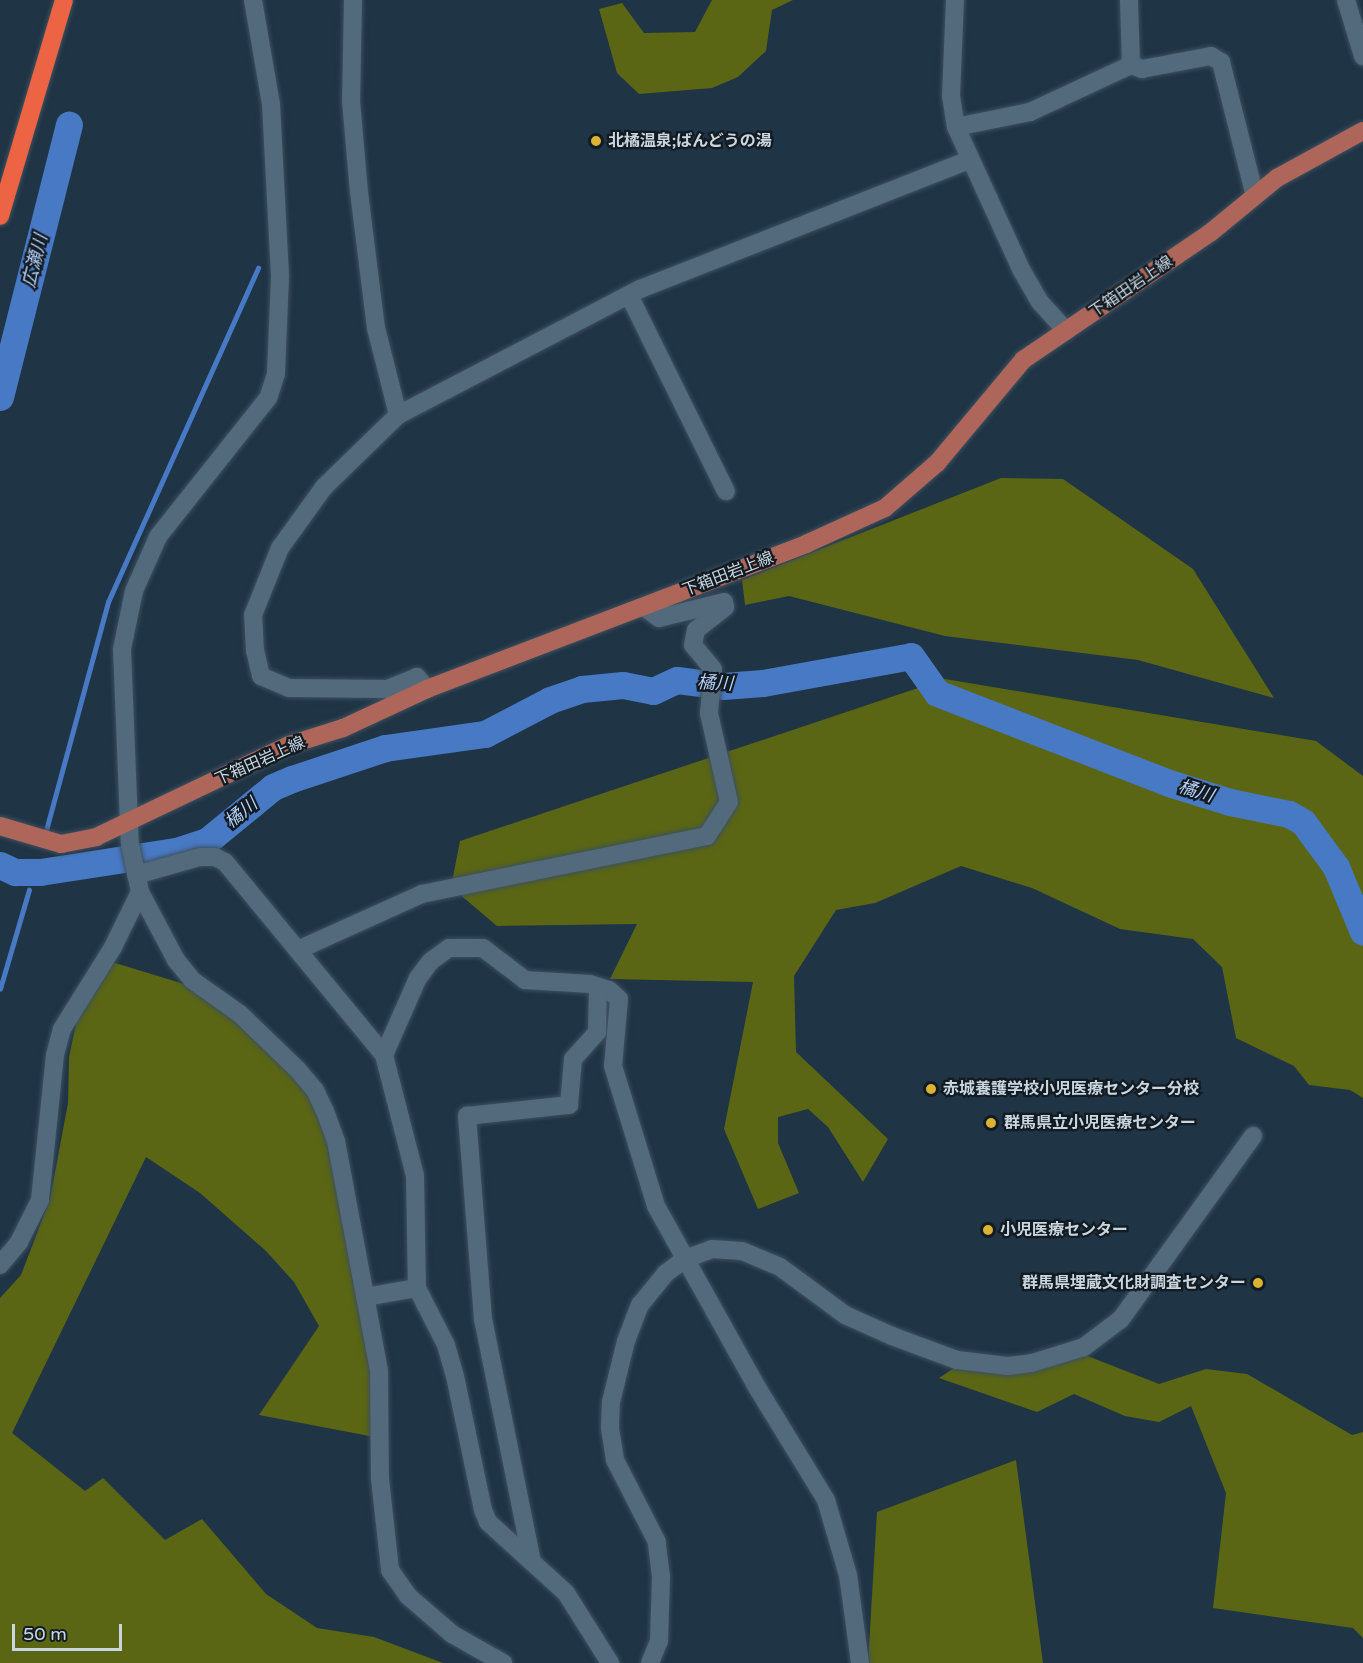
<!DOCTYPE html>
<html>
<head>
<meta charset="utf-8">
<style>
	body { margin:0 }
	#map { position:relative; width:1363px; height:1663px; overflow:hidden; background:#1f3445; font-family:"Varela Round","Noto Sans JP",sans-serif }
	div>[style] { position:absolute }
	.forest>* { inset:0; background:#5a6614 }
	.stream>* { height:4.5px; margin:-2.25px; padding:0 2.25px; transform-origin:2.25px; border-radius:2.25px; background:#4879c4 }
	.river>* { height:27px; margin:-13.5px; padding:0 13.5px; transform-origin:13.5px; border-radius:13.5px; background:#4879c4 }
	.roads { filter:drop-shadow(0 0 2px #3d4f5e) drop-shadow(0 0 2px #3d4f5e) }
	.minor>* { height:18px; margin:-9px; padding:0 9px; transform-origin:9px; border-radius:9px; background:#53697c }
	.major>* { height:18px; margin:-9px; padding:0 9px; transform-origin:9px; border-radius:9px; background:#af665a }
	.highway>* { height:18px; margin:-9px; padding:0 9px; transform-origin:9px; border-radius:9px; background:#ec6443 }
	.dots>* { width:16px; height:16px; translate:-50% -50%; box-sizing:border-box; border:3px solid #121b22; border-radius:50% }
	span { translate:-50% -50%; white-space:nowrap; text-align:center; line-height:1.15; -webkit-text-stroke:4.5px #121b22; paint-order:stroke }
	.poi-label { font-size:16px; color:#c9d6e0; font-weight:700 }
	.left { translate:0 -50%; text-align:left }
	.right { translate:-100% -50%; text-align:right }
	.street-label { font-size:16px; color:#c9d6e0 }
	.water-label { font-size:18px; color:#b5cff7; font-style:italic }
	.scale { position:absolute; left:12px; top:1624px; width:110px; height:27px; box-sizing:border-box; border:3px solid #c9d6e0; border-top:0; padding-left:8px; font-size:18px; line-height:21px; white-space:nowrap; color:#c9d6e0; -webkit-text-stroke:4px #121b22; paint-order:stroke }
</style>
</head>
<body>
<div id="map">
	<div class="forest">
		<i style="clip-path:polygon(712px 0,793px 0,772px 10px,766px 51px,738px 77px,712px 88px,639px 94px,617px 73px,599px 9px,622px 3px,644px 33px,695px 32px)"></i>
		<i style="clip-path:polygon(1001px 478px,1063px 479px,1193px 569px,1274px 698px,1138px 660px,945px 636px,789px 596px,745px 605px,742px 580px)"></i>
		<i style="clip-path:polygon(945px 679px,1316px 741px,1363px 776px,1363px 1098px,1350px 1090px,1309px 1085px,1294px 1066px,1236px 1038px,1222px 967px,1193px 939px,1120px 929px,1032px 888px,961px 866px,875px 903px,836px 910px,794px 976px,796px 1052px,888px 1139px,863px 1182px,828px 1127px,808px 1109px,778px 1117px,778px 1143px,799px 1193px,758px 1209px,724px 1129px,753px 982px,610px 979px,637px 924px,497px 926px,451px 887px,460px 841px)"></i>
		<i style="clip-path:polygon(112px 962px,184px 984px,238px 1021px,310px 1094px,329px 1144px,361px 1299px,380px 1438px,259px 1415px,319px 1326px,294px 1282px,266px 1251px,200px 1193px,146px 1157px,12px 1433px,85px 1491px,103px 1478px,165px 1540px,202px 1519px,266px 1594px,317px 1628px,374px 1637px,443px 1663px,0 1663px,0 1298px,21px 1275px,50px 1199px,68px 1103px,69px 1057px,78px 1014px)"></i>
		<i style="clip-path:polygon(1085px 1355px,1159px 1384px,1206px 1369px,1247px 1374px,1352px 1435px,1363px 1432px,1363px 1638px,1353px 1628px,1213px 1608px,1226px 1493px,1191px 1406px,1159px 1422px,1125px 1416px,1074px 1394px,1037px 1412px,939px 1378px,957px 1366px,996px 1373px,1030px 1373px)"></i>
		<i style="clip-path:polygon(1016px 1460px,1043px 1663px,868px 1663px,877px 1512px)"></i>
	</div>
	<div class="stream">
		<i style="left:45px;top:834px;width:240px;rotate:-74.8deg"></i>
		<i style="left:108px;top:602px;width:366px;rotate:-65.8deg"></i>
		<i style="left:0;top:989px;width:103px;rotate:-73.7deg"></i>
	</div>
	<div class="river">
		<i style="left:0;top:397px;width:281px;rotate:-75.8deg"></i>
		<i style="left:0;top:865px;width:17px;rotate:25deg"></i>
		<i style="left:15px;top:872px;width:25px"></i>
		<i style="left:40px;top:872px;width:138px;rotate:-8.8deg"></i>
		<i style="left:176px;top:851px;width:33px;rotate:-18deg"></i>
		<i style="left:207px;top:841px;width:85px;rotate:-39.3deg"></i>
		<i style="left:273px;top:787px;width:21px;rotate:-23deg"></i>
		<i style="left:292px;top:779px;width:98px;rotate:-18.4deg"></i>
		<i style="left:385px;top:748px;width:101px;rotate:-8deg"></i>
		<i style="left:485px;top:734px;width:73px;rotate:-27.6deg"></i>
		<i style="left:550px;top:700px;width:34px;rotate:-19deg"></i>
		<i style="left:582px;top:689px;width:41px;rotate:-5.6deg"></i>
		<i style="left:623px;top:685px;width:31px;rotate:11deg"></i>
		<i style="left:653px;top:691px;width:26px;rotate:-25deg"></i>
		<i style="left:677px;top:680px;width:46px;rotate:7.4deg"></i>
		<i style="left:723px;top:686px;width:40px;rotate:-4.3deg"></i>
		<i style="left:763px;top:683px;width:150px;rotate:-10.3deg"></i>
		<i style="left:911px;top:656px;width:45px;rotate:54.9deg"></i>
		<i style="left:937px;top:693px;width:252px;rotate:21.2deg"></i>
		<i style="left:1172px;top:784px;width:61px;rotate:17.2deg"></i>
		<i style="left:1230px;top:802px;width:60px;rotate:11.5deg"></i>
		<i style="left:1289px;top:814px;width:16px;rotate:30deg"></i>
		<i style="left:1303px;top:822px;width:56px;rotate:53.7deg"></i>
		<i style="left:1336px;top:867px;width:70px;rotate:67.4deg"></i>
	</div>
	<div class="roads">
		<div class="minor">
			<i style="left:253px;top:0;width:106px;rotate:80.2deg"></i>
			<i style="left:271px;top:104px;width:173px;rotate:87deg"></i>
			<i style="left:280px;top:277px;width:97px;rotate:92.4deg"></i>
			<i style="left:276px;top:374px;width:25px;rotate:108deg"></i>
			<i style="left:268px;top:398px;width:177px;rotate:128.4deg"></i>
			<i style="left:158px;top:537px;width:59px;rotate:114deg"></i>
			<i style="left:134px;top:591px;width:59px;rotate:101.7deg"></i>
			<i style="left:122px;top:649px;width:195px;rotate:87.7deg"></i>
			<i style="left:130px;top:844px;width:49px;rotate:78.2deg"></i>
			<i style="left:140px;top:892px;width:77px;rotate:62.1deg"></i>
			<i style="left:176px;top:960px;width:26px;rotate:51deg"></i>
			<i style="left:192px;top:980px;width:59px;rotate:35.3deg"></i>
			<i style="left:240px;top:1014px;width:81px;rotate:44deg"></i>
			<i style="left:298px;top:1070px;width:26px;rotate:50deg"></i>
			<i style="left:315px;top:1090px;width:23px;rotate:65deg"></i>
			<i style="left:325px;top:1111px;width:32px;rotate:70deg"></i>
			<i style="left:336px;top:1141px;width:234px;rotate:79.4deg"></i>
			<i style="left:379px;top:1371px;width:108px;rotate:89.5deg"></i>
			<i style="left:380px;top:1479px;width:92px;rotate:83.7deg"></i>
			<i style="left:390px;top:1570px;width:32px;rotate:55deg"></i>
			<i style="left:408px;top:1596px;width:58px;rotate:40.8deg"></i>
			<i style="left:452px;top:1634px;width:59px;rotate:29.6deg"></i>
			<i style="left:353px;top:0;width:101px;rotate:91.1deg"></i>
			<i style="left:351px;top:101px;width:91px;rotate:85deg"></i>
			<i style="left:359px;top:192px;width:137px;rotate:82.9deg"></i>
			<i style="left:376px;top:328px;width:90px;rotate:75.8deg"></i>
			<i style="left:955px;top:0;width:96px;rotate:92.4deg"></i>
			<i style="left:951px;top:96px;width:31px;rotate:81deg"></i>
			<i style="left:956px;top:127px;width:158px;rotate:65.4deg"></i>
			<i style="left:1022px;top:271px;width:36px;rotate:60deg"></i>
			<i style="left:1040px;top:302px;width:39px;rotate:48deg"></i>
			<i style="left:1346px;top:0;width:59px;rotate:73.1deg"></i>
			<i style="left:1131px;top:65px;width:12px;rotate:20deg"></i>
			<i style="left:1142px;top:69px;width:70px;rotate:-10.7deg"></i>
			<i style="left:1211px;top:56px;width:12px;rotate:31deg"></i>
			<i style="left:1221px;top:62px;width:138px;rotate:75.8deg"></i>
			<i style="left:956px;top:127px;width:76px;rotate:-11.5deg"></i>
			<i style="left:1030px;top:112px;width:111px;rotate:-25deg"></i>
			<i style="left:1131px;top:65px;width:65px;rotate:-91.8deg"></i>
			<i style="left:629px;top:295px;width:219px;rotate:63.7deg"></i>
			<i style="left:427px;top:689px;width:16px;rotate:-130deg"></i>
			<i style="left:417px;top:677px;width:32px;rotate:158deg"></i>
			<i style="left:387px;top:689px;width:98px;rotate:-179.4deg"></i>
			<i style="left:289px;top:688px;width:30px;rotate:-157deg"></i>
			<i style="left:261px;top:676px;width:26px;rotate:-103deg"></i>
			<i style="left:255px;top:651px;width:36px;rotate:-93deg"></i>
			<i style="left:253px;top:615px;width:72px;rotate:-68.1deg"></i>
			<i style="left:280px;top:548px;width:75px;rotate:-54.2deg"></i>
			<i style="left:324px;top:487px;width:103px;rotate:-44.2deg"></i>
			<i style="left:398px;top:415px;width:273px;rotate:-27.5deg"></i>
			<i style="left:640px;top:289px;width:353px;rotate:-21.4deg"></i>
			<i style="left:136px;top:875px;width:66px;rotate:-15.7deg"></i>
			<i style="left:200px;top:857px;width:15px"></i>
			<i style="left:215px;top:857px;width:11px;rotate:27deg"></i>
			<i style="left:225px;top:862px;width:250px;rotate:50.5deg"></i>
			<i style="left:384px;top:1055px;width:125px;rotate:75.6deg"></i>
			<i style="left:415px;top:1176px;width:112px;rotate:89deg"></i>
			<i style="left:417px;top:1288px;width:64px;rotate:63deg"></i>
			<i style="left:446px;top:1345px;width:32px;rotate:74deg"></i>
			<i style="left:455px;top:1376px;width:137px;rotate:78.2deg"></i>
			<i style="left:483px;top:1510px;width:13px;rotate:67deg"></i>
			<i style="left:488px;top:1522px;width:105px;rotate:42.3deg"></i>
			<i style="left:566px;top:1593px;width:83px;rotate:57.8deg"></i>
			<i style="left:300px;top:949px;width:134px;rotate:-24.3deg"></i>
			<i style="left:422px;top:894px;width:291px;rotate:-11.5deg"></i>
			<i style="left:707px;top:836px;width:40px;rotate:-57.1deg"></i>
			<i style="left:729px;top:802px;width:91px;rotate:-102.7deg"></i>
			<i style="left:709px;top:713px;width:44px;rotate:-84.8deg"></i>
			<i style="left:713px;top:669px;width:31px;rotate:-130deg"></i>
			<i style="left:693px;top:645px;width:15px;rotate:-79deg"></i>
			<i style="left:696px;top:630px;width:37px;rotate:-38deg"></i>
			<i style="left:725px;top:607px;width:5px;rotate:-101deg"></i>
			<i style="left:724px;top:602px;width:67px;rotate:166.2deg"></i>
			<i style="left:659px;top:618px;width:19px;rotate:-144deg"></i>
			<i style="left:384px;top:1055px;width:84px;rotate:-66.2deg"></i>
			<i style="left:418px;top:978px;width:21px;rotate:-53deg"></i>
			<i style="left:431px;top:961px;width:22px;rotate:-36deg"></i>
			<i style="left:449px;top:948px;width:34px"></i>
			<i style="left:483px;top:948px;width:53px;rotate:37.3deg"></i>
			<i style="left:525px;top:980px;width:65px;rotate:3.5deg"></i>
			<i style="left:590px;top:984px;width:20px;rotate:18deg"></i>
			<i style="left:609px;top:990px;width:13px;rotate:42deg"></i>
			<i style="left:619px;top:999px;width:67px;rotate:95.1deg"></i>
			<i style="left:613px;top:1066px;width:146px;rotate:72.9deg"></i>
			<i style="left:656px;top:1206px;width:210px;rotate:60.9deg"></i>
			<i style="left:758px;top:1389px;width:130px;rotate:58.5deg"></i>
			<i style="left:826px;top:1500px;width:78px;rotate:73.7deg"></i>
			<i style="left:848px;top:1575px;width:89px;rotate:82.2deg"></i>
			<i style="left:0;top:1265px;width:30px;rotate:-50deg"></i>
			<i style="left:19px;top:1242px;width:47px;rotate:-63.4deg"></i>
			<i style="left:40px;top:1200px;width:146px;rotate:-84.1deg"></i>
			<i style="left:55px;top:1055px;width:27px;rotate:-75deg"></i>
			<i style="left:62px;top:1029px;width:97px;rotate:-58.1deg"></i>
			<i style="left:113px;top:947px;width:61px;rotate:-63.9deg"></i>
			<i style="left:365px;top:1297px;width:53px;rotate:-9.8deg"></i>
			<i style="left:532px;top:1562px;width:248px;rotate:-101.4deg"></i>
			<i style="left:483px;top:1319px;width:204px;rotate:-94.5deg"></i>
			<i style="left:467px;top:1116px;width:103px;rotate:-6.2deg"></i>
			<i style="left:569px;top:1105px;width:46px;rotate:-85deg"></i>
			<i style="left:573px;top:1059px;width:36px;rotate:-48deg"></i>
			<i style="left:597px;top:1032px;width:45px;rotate:-88.7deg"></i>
			<i style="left:650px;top:1663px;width:24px;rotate:-68deg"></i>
			<i style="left:659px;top:1641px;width:64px;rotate:-88.2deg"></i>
			<i style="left:661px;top:1577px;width:35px;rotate:-97deg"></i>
			<i style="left:657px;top:1542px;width:92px;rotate:-117.1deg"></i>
			<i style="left:615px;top:1460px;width:33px;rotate:-99deg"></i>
			<i style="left:610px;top:1427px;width:25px;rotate:-88deg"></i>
			<i style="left:611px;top:1402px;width:63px;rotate:-76.2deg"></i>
			<i style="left:626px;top:1341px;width:39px;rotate:-69deg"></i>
			<i style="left:640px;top:1305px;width:41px;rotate:-50.9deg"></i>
			<i style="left:666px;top:1273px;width:24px;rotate:-36deg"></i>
			<i style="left:685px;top:1259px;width:29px;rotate:-20deg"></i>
			<i style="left:712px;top:1249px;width:30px;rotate:4deg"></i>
			<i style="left:742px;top:1251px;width:41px;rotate:22.8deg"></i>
			<i style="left:780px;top:1267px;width:81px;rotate:36.4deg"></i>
			<i style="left:845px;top:1315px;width:51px;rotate:24.1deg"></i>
			<i style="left:892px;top:1336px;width:69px;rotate:20.3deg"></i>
			<i style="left:957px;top:1360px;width:51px;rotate:6.7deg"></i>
			<i style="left:1008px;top:1366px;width:24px;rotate:-7deg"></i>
			<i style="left:1032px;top:1363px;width:54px;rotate:-17.1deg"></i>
			<i style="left:1084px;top:1347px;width:46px;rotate:-37.1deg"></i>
			<i style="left:1121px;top:1319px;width:226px;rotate:-54.2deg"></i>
		</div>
		<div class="major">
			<i style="left:0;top:826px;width:64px;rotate:16.4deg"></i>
			<i style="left:61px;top:844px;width:36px;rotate:-11deg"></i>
			<i style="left:96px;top:837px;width:214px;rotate:-25.5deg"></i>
			<i style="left:289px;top:745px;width:57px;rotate:-17.5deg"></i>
			<i style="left:343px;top:728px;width:93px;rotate:-24.9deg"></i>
			<i style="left:427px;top:689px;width:406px;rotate:-20.9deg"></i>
			<i style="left:806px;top:544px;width:87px;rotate:-24.5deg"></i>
			<i style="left:885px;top:508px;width:69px;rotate:-40.9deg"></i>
			<i style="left:937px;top:463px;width:134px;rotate:-50.1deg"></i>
			<i style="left:1023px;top:360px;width:226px;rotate:-34.2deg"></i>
			<i style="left:1210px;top:233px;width:87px;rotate:-39.4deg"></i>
			<i style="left:1277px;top:178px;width:98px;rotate:-28.7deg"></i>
		</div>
		<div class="highway">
			<i style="left:0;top:216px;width:225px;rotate:-73.5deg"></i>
		</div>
	</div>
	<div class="dots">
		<i style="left:596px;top:141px;background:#dcb233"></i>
		<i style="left:931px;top:1089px;background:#dcb233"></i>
		<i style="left:991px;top:1123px;background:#dcb233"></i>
		<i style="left:988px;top:1230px;background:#dcb233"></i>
		<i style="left:1258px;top:1283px;background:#dcb233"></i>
	</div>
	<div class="poi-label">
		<span class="left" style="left:608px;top:141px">北橘温泉;ばんどうの湯</span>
		<span class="left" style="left:943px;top:1089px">赤城養護学校小児医療センター分校</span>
		<span class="left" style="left:1004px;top:1123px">群馬県立小児医療センター</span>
		<span class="left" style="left:1000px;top:1230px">小児医療センター</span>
		<span class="right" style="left:1246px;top:1283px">群馬県埋蔵文化財調査センター</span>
	</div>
	<div class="street-label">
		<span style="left:1131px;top:287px;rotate:-34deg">下箱田岩上線</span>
		<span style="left:728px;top:574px;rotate:-21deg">下箱田岩上線</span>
		<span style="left:260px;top:761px;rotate:-24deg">下箱田岩上線</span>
	</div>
	<div class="water-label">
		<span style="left:35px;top:261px;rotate:-76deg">広瀬川</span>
		<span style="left:715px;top:683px;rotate:3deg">橘川</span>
		<span style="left:1196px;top:791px;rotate:17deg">橘川</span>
		<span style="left:241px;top:813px;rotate:-39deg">橘川</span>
	</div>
	<div class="scale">50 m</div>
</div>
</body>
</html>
